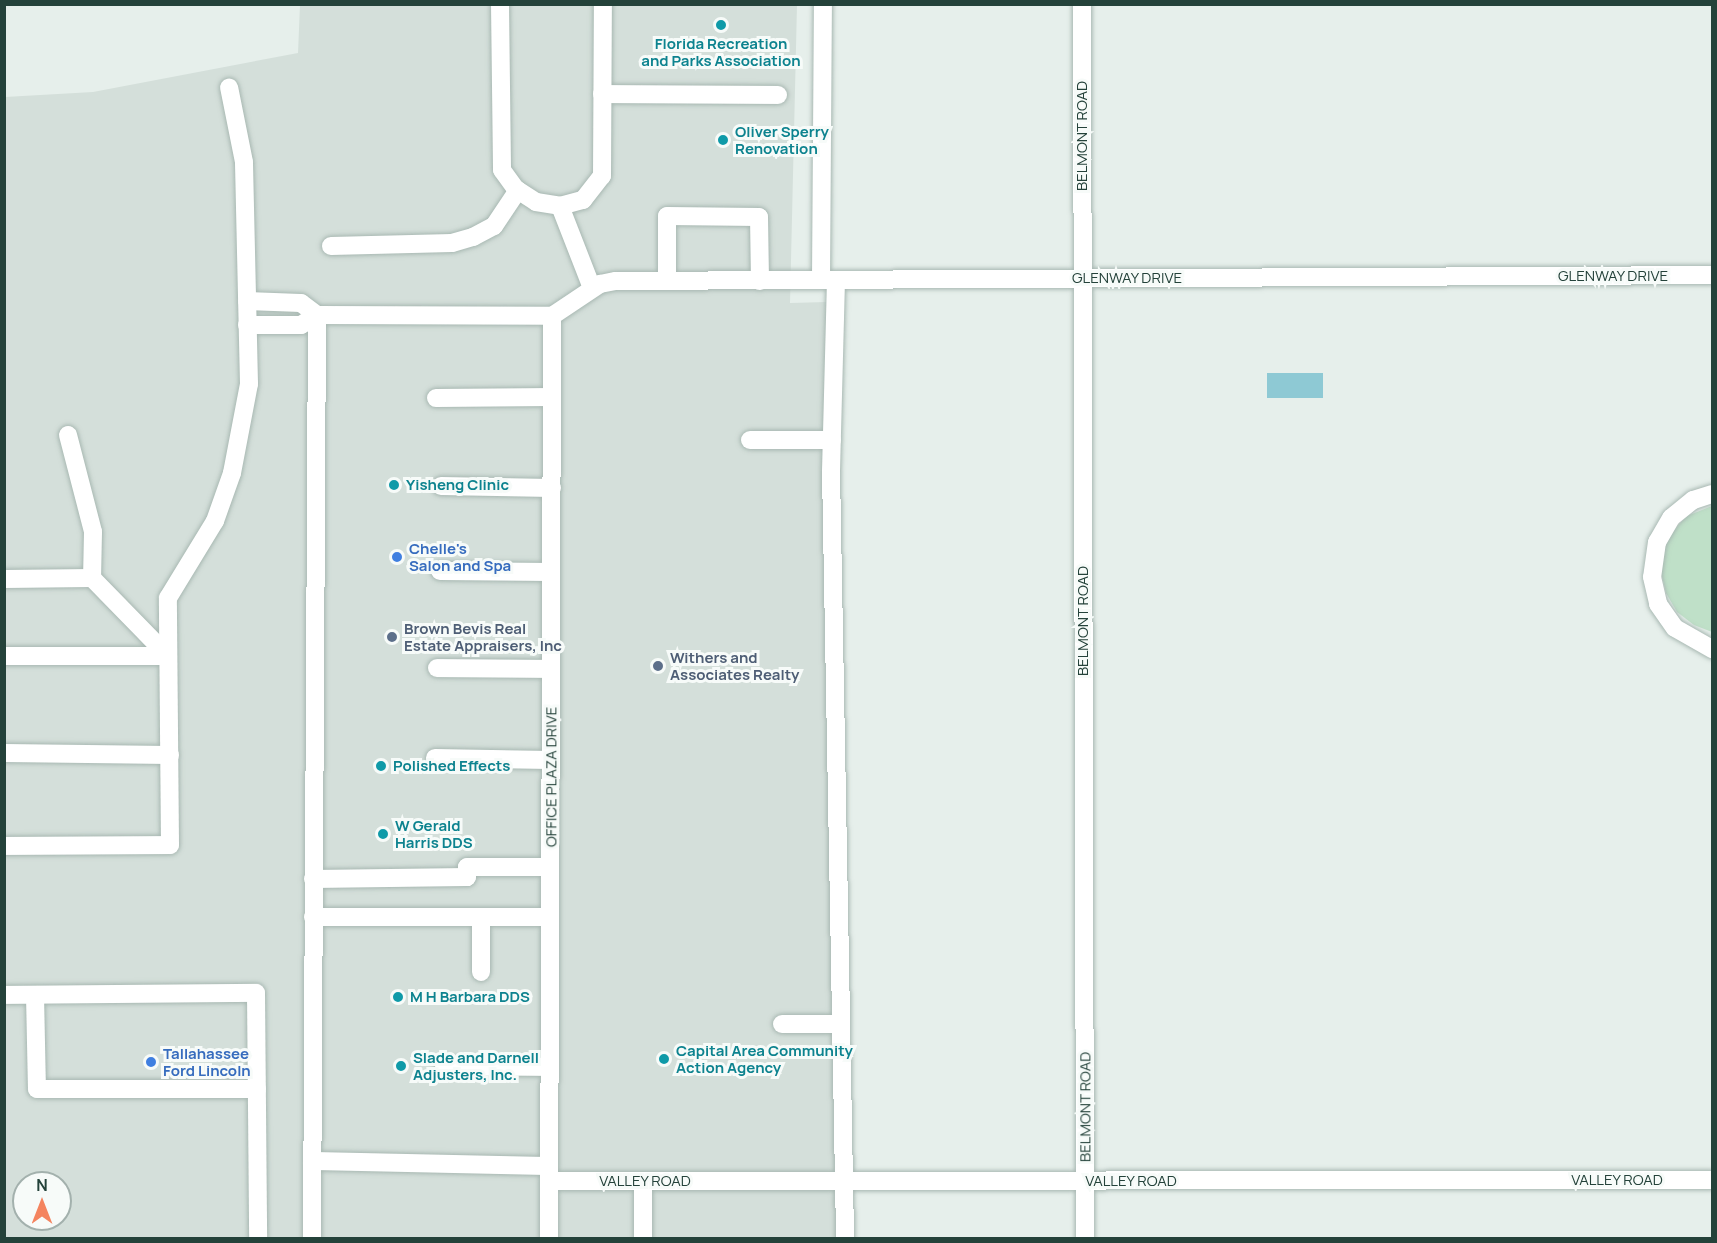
<!DOCTYPE html>
<html>
<head>
<meta charset="utf-8">
<style>
	body { margin:0 }
	#map { position:relative; width:1717px; height:1243px; overflow:hidden; background:#e6efeb; font-family:Manrope,sans-serif }
	div>[style] { position:absolute }
	.built>* { inset:0; background:#d4dfda }
	.green>* { inset:0; background:#bfe0c8 }
	.water>* { inset:0; background:#8ec9d4 }
	.roads { filter:drop-shadow(0 0 2px #a8b8b2) drop-shadow(0 0 2px #a8b8b2) }
	.service>* { height:18px; margin:-9px; padding:0 9px; transform-origin:9px; border-radius:9px; background:#fff }
	.minor>* { height:18px; margin:-9px; padding:0 9px; transform-origin:9px; border-radius:9px; background:#fff }
	.dots>* { width:16px; height:16px; translate:-50% -50%; box-sizing:border-box; border:3px solid #f7fbf9; border-radius:50% }
	span { translate:-50% -50%; white-space:nowrap; text-align:center; line-height:1.15; -webkit-text-stroke:6px #f7fbf9; paint-order:stroke }
	.culture-label { font-size:15px; color:#0d838f; font-weight:700 }
	.left { translate:0 -50%; text-align:left }
	.street-label { font-size:15px; color:#24423a }
	.shop-label { font-size:15px; color:#366cbe; font-weight:700 }
	.service-label { font-size:15px; color:#4e5e75; font-weight:700 }
	.frame { position:absolute; inset:0; border:6px solid #24423a; pointer-events:none }
	.north { position:absolute; left:12px; top:1171px; width:60px; height:60px; box-sizing:border-box; background:#f7fbf9; border:2px solid #a3b1ad; border-radius:50%; rotate:0deg; font-size:16px; font-weight:700; line-height:24px; text-align:center; color:#24423a }
	.north::after { content:''; display:block; margin:auto; width:21px; height:27px; background:#f4845f; clip-path:polygon(50% 0,100% 100%,50% 72%,0 100%) }
</style>
</head>
<body>
<div id="map">
	<div class="built">
		<i style="clip-path:polygon(evenodd,300px 5px,797px 5px,790px 303px,827px 302px,845px 1238px,5px 1238px,5px 97px,93px 92px,298px 53px,300px 5px,24px 1183px,60px 1183px,60px 1219px,24px 1219px,24px 1183px)"></i>
	</div>
	<div class="green">
		<i style="clip-path:polygon(1712px 506px,1712px 632px,1694px 625px,1677px 612px,1666px 593px,1661px 572px,1663px 551px,1672px 532px,1687px 516px)"></i>
	</div>
	<div class="water">
		<i style="clip-path:polygon(1267px 373px,1323px 373px,1323px 398px,1267px 398px)"></i>
	</div>
	<div class="roads">
		<div class="service">
			<i style="left:500px;top:4px;width:166px;rotate:89.3deg"></i>
			<i style="left:502px;top:170px;width:24px;rotate:54deg"></i>
			<i style="left:516px;top:189px;width:24px;rotate:33deg"></i>
			<i style="left:536px;top:202px;width:24px;rotate:9deg"></i>
			<i style="left:560px;top:206px;width:24px;rotate:-15deg"></i>
			<i style="left:583px;top:200px;width:31px;rotate:-52deg"></i>
			<i style="left:602px;top:176px;width:172px;rotate:-89.7deg"></i>
			<i style="left:602px;top:94px;width:176px;rotate:0.3deg"></i>
			<i style="left:560px;top:206px;width:88px;rotate:68.7deg"></i>
			<i style="left:331px;top:246px;width:121px;rotate:-1.4deg"></i>
			<i style="left:452px;top:243px;width:22px;rotate:-16deg"></i>
			<i style="left:473px;top:237px;width:24px;rotate:-28deg"></i>
			<i style="left:494px;top:226px;width:43px;rotate:-56.3deg"></i>
			<i style="left:821px;top:280px;width:276px;rotate:-89.6deg"></i>
			<i style="left:836px;top:280px;width:191px;rotate:91.5deg"></i>
			<i style="left:831px;top:471px;width:767px;rotate:88.95deg"></i>
			<i style="left:667px;top:281px;width:65px;rotate:-90deg"></i>
			<i style="left:667px;top:216px;width:92px;rotate:0.6deg"></i>
			<i style="left:759px;top:217px;width:64px;rotate:89.1deg"></i>
			<i style="left:247px;top:301px;width:54px;rotate:2.1deg"></i>
			<i style="left:301px;top:303px;width:20px;rotate:37deg"></i>
			<i style="left:247px;top:325px;width:54px"></i>
			<i style="left:301px;top:325px;width:19px;rotate:-32deg"></i>
			<i style="left:317px;top:315px;width:235px;rotate:0.2deg"></i>
			<i style="left:436px;top:398px;width:116px;rotate:-0.5deg"></i>
			<i style="left:68px;top:435px;width:100px;rotate:75.5deg"></i>
			<i style="left:93px;top:532px;width:46px;rotate:91.2deg"></i>
			<i style="left:750px;top:440px;width:82px"></i>
			<i style="left:441px;top:486px;width:111px;rotate:1deg"></i>
			<i style="left:440px;top:571px;width:111px;rotate:0.5deg"></i>
			<i style="left:4px;top:579px;width:88px;rotate:-0.7deg"></i>
			<i style="left:92px;top:578px;width:109px;rotate:45.7deg"></i>
			<i style="left:4px;top:656px;width:164px"></i>
			<i style="left:437px;top:668px;width:114px;rotate:0.5deg"></i>
			<i style="left:4px;top:753px;width:166px;rotate:0.7deg"></i>
			<i style="left:435px;top:758px;width:116px;rotate:1deg"></i>
			<i style="left:4px;top:846px;width:166px;rotate:-0.3deg"></i>
			<i style="left:170px;top:845px;width:247px;rotate:-90.5deg"></i>
			<i style="left:168px;top:598px;width:90px;rotate:-58.6deg"></i>
			<i style="left:215px;top:521px;width:51px;rotate:-70.5deg"></i>
			<i style="left:232px;top:473px;width:91px;rotate:-79.2deg"></i>
			<i style="left:249px;top:384px;width:222px;rotate:-91.3deg"></i>
			<i style="left:244px;top:162px;width:76px;rotate:-101.3deg"></i>
			<i style="left:313px;top:879px;width:154px;rotate:-0.7deg"></i>
			<i style="left:467px;top:877px;width:10px;rotate:-90deg"></i>
			<i style="left:467px;top:867px;width:83px"></i>
			<i style="left:313px;top:917px;width:237px"></i>
			<i style="left:481px;top:917px;width:55px;rotate:90deg"></i>
			<i style="left:4px;top:995px;width:252px;rotate:-0.5deg"></i>
			<i style="left:256px;top:993px;width:245px;rotate:89.5deg"></i>
			<i style="left:35px;top:995px;width:94px;rotate:88.8deg"></i>
			<i style="left:37px;top:1089px;width:220px"></i>
			<i style="left:782px;top:1024px;width:59px"></i>
			<i style="left:444px;top:1066px;width:106px;rotate:0.5deg"></i>
			<i style="left:312px;top:1161px;width:237px;rotate:1.2deg"></i>
			<i style="left:643px;top:1181px;width:57px;rotate:90deg"></i>
			<i style="left:312px;top:1238px;width:923px;rotate:-89.69deg"></i>
		</div>
		<div class="minor">
			<i style="left:1082px;top:4px;width:1234px;rotate:89.86deg"></i>
			<i style="left:1712px;top:494px;width:20px;rotate:162deg"></i>
			<i style="left:1693px;top:500px;width:28px;rotate:141deg"></i>
			<i style="left:1671px;top:518px;width:28px;rotate:120deg"></i>
			<i style="left:1657px;top:542px;width:35px;rotate:98deg"></i>
			<i style="left:1652px;top:577px;width:28px;rotate:77deg"></i>
			<i style="left:1658px;top:604px;width:29px;rotate:55deg"></i>
			<i style="left:1675px;top:628px;width:43px;rotate:29.6deg"></i>
			<i style="left:549px;top:1181px;width:1163px;rotate:-0.05deg"></i>
			<i style="left:549px;top:1238px;width:922px;rotate:-89.81deg"></i>
			<i style="left:552px;top:316px;width:58px;rotate:-33.7deg"></i>
			<i style="left:600px;top:284px;width:16px;rotate:-11deg"></i>
			<i style="left:616px;top:281px;width:1096px;rotate:-0.31deg"></i>
		</div>
	</div>
	<div class="dots">
		<i style="left:721px;top:25px;background:#0f9aa8"></i>
		<i style="left:723px;top:140px;background:#0f9aa8"></i>
		<i style="left:394px;top:485px;background:#0f9aa8"></i>
		<i style="left:397px;top:557px;background:#3f7fe0"></i>
		<i style="left:392px;top:637px;background:#5c6f8a"></i>
		<i style="left:658px;top:666px;background:#5c6f8a"></i>
		<i style="left:381px;top:766px;background:#0f9aa8"></i>
		<i style="left:383px;top:834px;background:#0f9aa8"></i>
		<i style="left:398px;top:997px;background:#0f9aa8"></i>
		<i style="left:664px;top:1059px;background:#0f9aa8"></i>
		<i style="left:151px;top:1062px;background:#3f7fe0"></i>
		<i style="left:401px;top:1066px;background:#0f9aa8"></i>
	</div>
	<div class="culture-label">
		<span style="left:721px;top:52px">Florida Recreation<br>and Parks Association</span>
		<span class="left" style="left:735px;top:140px">Oliver Sperry<br>Renovation</span>
		<span class="left" style="left:406px;top:485px">Yisheng Clinic</span>
		<span class="left" style="left:393px;top:766px">Polished Effects</span>
		<span class="left" style="left:395px;top:834px">W Gerald<br>Harris DDS</span>
		<span class="left" style="left:410px;top:997px">M H Barbara DDS</span>
		<span class="left" style="left:676px;top:1059px">Capital Area Community<br>Action Agency</span>
		<span class="left" style="left:413px;top:1066px">Slade and Darnell<br>Adjusters, Inc.</span>
	</div>
	<div class="street-label">
		<span style="left:1082px;top:136px;rotate:-90deg">BELMONT ROAD</span>
		<span style="left:1613px;top:276px">GLENWAY DRIVE</span>
		<span style="left:1127px;top:278px">GLENWAY DRIVE</span>
		<span style="left:1083px;top:621px;rotate:-90deg">BELMONT ROAD</span>
		<span style="left:551px;top:777px;rotate:-90deg">OFFICE PLAZA DRIVE</span>
		<span style="left:1085px;top:1107px;rotate:-90deg">BELMONT ROAD</span>
		<span style="left:1617px;top:1180px">VALLEY ROAD</span>
		<span style="left:645px;top:1181px">VALLEY ROAD</span>
		<span style="left:1131px;top:1181px">VALLEY ROAD</span>
	</div>
	<div class="shop-label">
		<span class="left" style="left:409px;top:557px">Chelle's<br>Salon and Spa</span>
		<span class="left" style="left:163px;top:1062px">Tallahassee<br>Ford Lincoln</span>
	</div>
	<div class="service-label">
		<span class="left" style="left:404px;top:637px">Brown Bevis Real<br>Estate Appraisers, Inc</span>
		<span class="left" style="left:670px;top:666px">Withers and<br>Associates Realty</span>
	</div>
	<div class="frame"></div>
	<div class="north">N</div>
</div>
</body>
</html>
